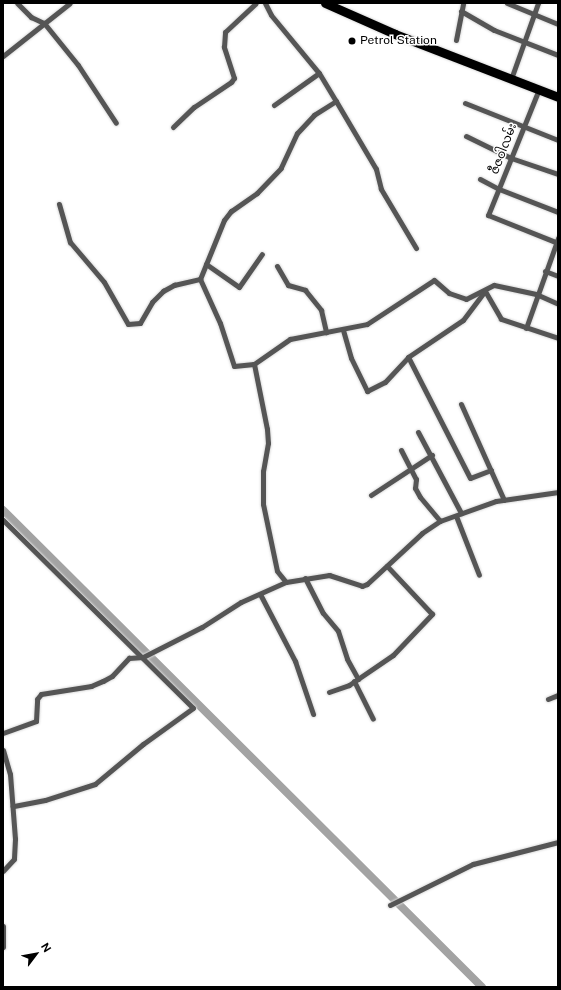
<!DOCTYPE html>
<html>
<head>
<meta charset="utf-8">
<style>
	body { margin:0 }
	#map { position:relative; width:561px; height:990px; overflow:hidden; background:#fff; font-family:"Public Sans","Noto Sans Myanmar",sans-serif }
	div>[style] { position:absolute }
	.river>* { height:8px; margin:-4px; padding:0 4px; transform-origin:4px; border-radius:4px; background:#a3a3a3 }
	.roads { filter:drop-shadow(0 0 1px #dbdbdb) drop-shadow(0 0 1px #dbdbdb) }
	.street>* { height:5px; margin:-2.5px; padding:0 2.5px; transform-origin:2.5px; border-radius:2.5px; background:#555 }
	.highway>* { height:9px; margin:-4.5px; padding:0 4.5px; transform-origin:4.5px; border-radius:4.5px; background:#000 }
	.dots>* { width:11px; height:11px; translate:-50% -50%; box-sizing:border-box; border:2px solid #fff; border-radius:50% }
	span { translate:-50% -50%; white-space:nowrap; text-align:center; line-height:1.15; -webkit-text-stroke:3px #fff; paint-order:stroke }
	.poi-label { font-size:12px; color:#000 }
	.left { translate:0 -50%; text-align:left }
	.street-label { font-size:12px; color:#000 }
	.frame { position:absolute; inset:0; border:4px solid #000; pointer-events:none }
	.north { position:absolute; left:16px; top:934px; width:40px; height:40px; -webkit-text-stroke:3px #fff; paint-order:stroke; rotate:58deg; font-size:11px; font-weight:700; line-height:16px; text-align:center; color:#000 }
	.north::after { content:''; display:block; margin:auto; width:14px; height:18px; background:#000; clip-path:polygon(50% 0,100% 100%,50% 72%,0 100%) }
</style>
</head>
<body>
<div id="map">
	<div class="river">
		<i style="left:3px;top:510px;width:676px;rotate:44.88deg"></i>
	</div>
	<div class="roads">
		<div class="street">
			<i style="left:17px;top:3px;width:20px;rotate:45deg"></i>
			<i style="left:31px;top:17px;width:14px;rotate:25deg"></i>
			<i style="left:44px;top:23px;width:54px;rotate:51deg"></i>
			<i style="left:78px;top:65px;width:69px;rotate:56.8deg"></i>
			<i style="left:265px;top:3px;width:13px;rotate:63deg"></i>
			<i style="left:271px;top:15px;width:75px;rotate:50.4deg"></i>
			<i style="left:319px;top:73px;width:33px;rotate:59deg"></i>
			<i style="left:507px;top:3px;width:55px;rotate:22.4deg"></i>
			<i style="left:461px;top:11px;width:38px;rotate:30deg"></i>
			<i style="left:494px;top:30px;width:69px;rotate:21.3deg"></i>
			<i style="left:456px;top:40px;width:38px;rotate:-79deg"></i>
			<i style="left:3px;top:56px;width:85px;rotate:-38.3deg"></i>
			<i style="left:511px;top:79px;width:81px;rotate:-70.4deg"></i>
			<i style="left:539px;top:89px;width:136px;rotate:112deg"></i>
			<i style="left:488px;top:215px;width:75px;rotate:21.8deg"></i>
			<i style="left:465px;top:103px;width:100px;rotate:21.7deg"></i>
			<i style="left:274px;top:105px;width:55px;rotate:-35.4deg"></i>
			<i style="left:173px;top:127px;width:29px;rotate:-44deg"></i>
			<i style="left:194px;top:107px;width:45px;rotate:-34deg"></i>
			<i style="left:231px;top:82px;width:5px;rotate:-53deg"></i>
			<i style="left:234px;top:78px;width:33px;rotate:-108deg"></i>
			<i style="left:224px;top:47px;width:15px;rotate:-86deg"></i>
			<i style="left:225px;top:32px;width:42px;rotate:-43.1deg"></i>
			<i style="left:466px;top:136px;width:50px;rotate:26.1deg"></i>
			<i style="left:511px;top:158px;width:50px;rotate:18.8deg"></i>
			<i style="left:480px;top:179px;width:21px;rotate:28deg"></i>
			<i style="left:499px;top:189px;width:63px;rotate:21.3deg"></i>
			<i style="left:59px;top:204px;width:40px;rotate:74deg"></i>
			<i style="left:70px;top:242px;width:52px;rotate:49.6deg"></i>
			<i style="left:104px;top:282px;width:48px;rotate:60.3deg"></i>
			<i style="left:128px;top:324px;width:12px;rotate:-5deg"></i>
			<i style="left:140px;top:323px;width:24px;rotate:-60deg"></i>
			<i style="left:152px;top:302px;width:16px;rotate:-45deg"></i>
			<i style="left:163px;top:291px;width:13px;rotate:-29deg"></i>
			<i style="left:174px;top:285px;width:27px;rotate:-13deg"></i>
			<i style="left:416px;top:248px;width:69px;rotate:-120.7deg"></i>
			<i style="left:381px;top:189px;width:21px;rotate:-104deg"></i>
			<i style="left:376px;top:169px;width:79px;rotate:-120.5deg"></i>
			<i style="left:336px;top:101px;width:26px;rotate:148deg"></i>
			<i style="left:314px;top:115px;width:25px;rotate:133deg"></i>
			<i style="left:297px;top:133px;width:38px;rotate:115deg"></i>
			<i style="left:281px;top:168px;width:35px;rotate:134deg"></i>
			<i style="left:257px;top:193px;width:32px;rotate:145deg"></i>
			<i style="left:231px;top:211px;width:11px;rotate:128deg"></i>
			<i style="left:224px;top:220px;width:64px;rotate:112.1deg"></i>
			<i style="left:200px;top:279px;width:48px;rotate:65.6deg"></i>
			<i style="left:220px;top:323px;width:45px;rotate:72deg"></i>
			<i style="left:234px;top:366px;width:20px;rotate:-6deg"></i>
			<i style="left:254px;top:364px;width:44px;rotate:-34.8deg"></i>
			<i style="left:290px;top:339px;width:78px;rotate:-11deg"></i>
			<i style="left:367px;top:324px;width:80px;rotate:-33.3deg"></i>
			<i style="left:434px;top:280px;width:20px;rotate:41deg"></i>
			<i style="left:449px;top:293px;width:18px;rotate:19deg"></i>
			<i style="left:466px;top:299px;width:31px;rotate:-27deg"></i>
			<i style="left:494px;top:285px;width:43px;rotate:12.1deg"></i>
			<i style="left:536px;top:294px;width:24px;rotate:24deg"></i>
			<i style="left:206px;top:264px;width:40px;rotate:34.9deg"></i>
			<i style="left:239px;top:287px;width:40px;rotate:-55.1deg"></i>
			<i style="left:277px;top:266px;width:22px;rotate:60deg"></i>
			<i style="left:288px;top:285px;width:18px;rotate:16deg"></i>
			<i style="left:305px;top:290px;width:26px;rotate:51deg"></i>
			<i style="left:321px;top:310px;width:23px;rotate:77deg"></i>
			<i style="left:545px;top:271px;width:14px;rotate:21deg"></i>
			<i style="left:526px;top:328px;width:96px;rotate:-70.4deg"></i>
			<i style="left:343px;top:330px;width:29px;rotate:74deg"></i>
			<i style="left:351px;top:358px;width:37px;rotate:64deg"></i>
			<i style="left:367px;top:391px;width:20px;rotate:-27deg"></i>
			<i style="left:385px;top:382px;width:34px;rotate:-47deg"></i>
			<i style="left:254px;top:364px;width:66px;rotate:78.7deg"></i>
			<i style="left:267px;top:429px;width:14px;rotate:86deg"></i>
			<i style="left:268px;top:443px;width:28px;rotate:100deg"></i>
			<i style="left:263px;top:471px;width:33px;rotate:90deg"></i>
			<i style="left:263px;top:504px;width:68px;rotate:78.2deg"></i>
			<i style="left:277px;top:571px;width:14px;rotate:51deg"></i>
			<i style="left:461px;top:404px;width:105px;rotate:65.9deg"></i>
			<i style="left:418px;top:432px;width:92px;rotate:62deg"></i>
			<i style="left:401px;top:450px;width:33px;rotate:63deg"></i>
			<i style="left:416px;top:479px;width:9px;rotate:96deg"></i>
			<i style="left:415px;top:488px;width:10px;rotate:61deg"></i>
			<i style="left:420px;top:497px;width:31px;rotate:50deg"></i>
			<i style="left:491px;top:470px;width:22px;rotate:159deg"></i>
			<i style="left:470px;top:478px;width:136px;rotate:-117.1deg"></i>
			<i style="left:408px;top:357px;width:66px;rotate:-33.9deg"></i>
			<i style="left:463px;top:320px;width:36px;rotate:-53deg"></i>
			<i style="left:485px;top:291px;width:32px;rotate:60deg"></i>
			<i style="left:501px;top:319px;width:60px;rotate:18.4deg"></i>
			<i style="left:371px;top:495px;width:73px;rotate:-33.3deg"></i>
			<i style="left:456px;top:516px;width:63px;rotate:68.7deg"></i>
			<i style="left:3px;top:520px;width:267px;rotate:44.7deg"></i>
			<i style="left:193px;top:708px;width:62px;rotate:144.2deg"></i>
			<i style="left:143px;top:744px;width:62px;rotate:140.2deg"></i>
			<i style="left:95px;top:784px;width:52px;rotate:162.3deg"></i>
			<i style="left:45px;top:800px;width:33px;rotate:169deg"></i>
			<i style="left:305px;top:578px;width:39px;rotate:63deg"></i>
			<i style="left:323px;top:613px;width:23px;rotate:50deg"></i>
			<i style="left:338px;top:631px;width:29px;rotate:72deg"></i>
			<i style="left:347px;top:659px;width:23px;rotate:61deg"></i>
			<i style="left:260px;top:594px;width:76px;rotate:62.4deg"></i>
			<i style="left:295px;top:661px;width:56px;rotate:71.2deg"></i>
			<i style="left:354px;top:681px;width:42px;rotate:63.4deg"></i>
			<i style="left:329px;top:692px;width:21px;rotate:-19deg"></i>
			<i style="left:349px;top:685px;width:53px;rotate:-34.3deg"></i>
			<i style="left:393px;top:655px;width:57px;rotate:-46.4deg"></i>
			<i style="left:432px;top:614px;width:66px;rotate:-133.2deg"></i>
			<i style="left:548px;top:699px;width:11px;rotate:-22deg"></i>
			<i style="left:3px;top:733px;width:35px;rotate:-20deg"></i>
			<i style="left:36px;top:721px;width:22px;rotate:-87deg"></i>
			<i style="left:37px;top:699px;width:6px;rotate:-51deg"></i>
			<i style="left:41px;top:694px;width:51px;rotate:-9.1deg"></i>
			<i style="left:91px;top:686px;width:13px;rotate:-23deg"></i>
			<i style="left:103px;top:681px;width:10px;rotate:-29deg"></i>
			<i style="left:112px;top:676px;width:25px;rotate:-47deg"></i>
			<i style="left:129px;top:658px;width:14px;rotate:-4deg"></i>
			<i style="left:143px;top:657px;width:66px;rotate:-27deg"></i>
			<i style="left:202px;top:627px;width:46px;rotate:-32.7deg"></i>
			<i style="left:241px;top:602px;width:49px;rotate:-24deg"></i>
			<i style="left:286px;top:582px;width:44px;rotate:-9.2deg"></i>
			<i style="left:329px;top:575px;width:35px;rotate:18deg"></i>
			<i style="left:362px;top:586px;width:5px;rotate:-22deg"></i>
			<i style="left:367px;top:584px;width:75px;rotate:-42.8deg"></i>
			<i style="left:422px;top:533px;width:22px;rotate:-34deg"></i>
			<i style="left:440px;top:521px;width:59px;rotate:-19.7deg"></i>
			<i style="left:496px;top:501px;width:63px;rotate:-8.3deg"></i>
			<i style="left:3px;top:750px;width:25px;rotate:74deg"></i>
			<i style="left:10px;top:774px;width:65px;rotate:85.6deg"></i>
			<i style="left:15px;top:839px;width:20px;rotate:93deg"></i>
			<i style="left:14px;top:859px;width:16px;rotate:133deg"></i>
			<i style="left:390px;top:905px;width:93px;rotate:-26.3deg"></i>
			<i style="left:473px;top:864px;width:88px;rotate:-14.5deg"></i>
			<i style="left:3px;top:926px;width:21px;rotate:90deg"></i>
		</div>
		<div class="highway">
			<i style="left:325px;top:3px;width:77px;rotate:23.9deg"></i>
			<i style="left:395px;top:34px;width:175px;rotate:21.1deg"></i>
		</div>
	</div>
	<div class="dots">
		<i style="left:352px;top:41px;background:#000"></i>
	</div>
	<div class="poi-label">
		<span class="left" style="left:360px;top:41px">Petrol Station</span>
	</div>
	<div class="street-label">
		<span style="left:504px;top:149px;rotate:-69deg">ဇီဇဝါလမ်း</span>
	</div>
	<div class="frame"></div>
	<div class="north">N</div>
</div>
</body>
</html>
